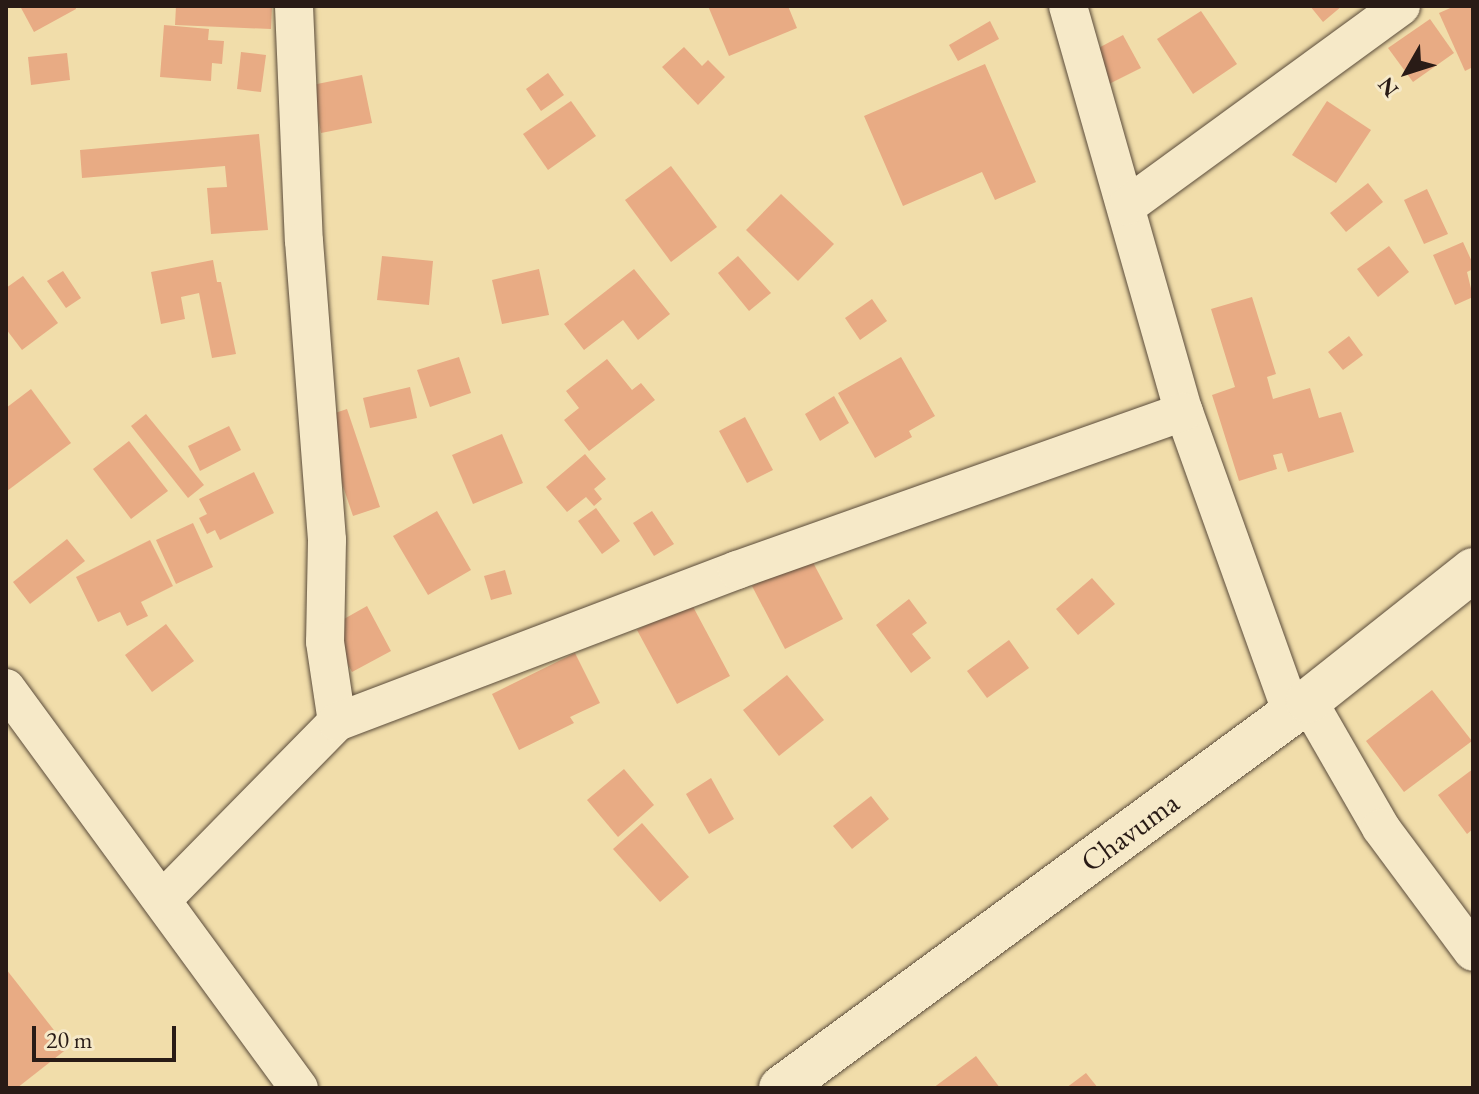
<!DOCTYPE html>
<html>
<head>
<meta charset="utf-8">
<style>
	body { margin:0 }
	#map { position:relative; width:1479px; height:1094px; overflow:hidden; background:#f1ddaa; font-family:"EB Garamond",serif }
	div>[style] { position:absolute }
	.building>* { inset:0; background:#e8ab84 }
	.roads { filter:drop-shadow(0 0 2px #5b4c3b) drop-shadow(0 0 2px #5b4c3b) }
	.minor>* { height:38px; margin:-19px; padding:0 19px; transform-origin:19px; border-radius:19px; background:#f6e9c8 }
	.tertiary>* { height:44px; margin:-22px; padding:0 22px; transform-origin:22px; border-radius:22px; background:#f6e9c8 }
	span { translate:-50% -50%; white-space:nowrap; text-align:center; line-height:1.15; -webkit-text-stroke:8px #f6e9c8; paint-order:stroke }
	.street-label { font-size:30px; color:#291b16 }
	.frame { position:absolute; inset:0; border:8px solid #291b16; pointer-events:none }
	.north { position:absolute; left:1367px; top:32px; width:80px; height:80px; -webkit-text-stroke:6px #f6e9c8; paint-order:stroke; rotate:231deg; font-size:22px; font-weight:700; line-height:32px; text-align:center; color:#291b16 }
	.north::after { content:''; display:block; margin:auto; width:28px; height:36px; background:#291b16; clip-path:polygon(50% 0,100% 100%,50% 72%,0 100%) }
	.scale { position:absolute; left:32px; top:1026px; width:144px; height:36px; box-sizing:border-box; border:4px solid #291b16; border-top:0; padding-left:10px; font-size:24px; line-height:28px; white-space:nowrap; color:#291b16; -webkit-text-stroke:6px #f6e9c8; paint-order:stroke }
</style>
</head>
<body>
<div id="map">
	<div class="building">
		<i style="clip-path:polygon(20px 6px,75px 6px,76px 9px,34px 32px)"></i>
		<i style="clip-path:polygon(176px 6px,272px 6px,271px 29px,175px 25px)"></i>
		<i style="clip-path:polygon(708px 6px,788px 6px,797px 28px,729px 56px)"></i>
		<i style="clip-path:polygon(1310px 6px,1342px 6px,1323px 22px)"></i>
		<i style="clip-path:polygon(1455px 6px,1473px 6px,1473px 67px,1465px 71px,1439px 13px)"></i>
		<i style="clip-path:polygon(1201px 11px,1237px 64px,1193px 94px,1157px 39px)"></i>
		<i style="clip-path:polygon(1430px 19px,1454px 53px,1413px 82px,1388px 48px)"></i>
		<i style="clip-path:polygon(990px 21px,999px 39px,958px 61px,949px 45px)"></i>
		<i style="clip-path:polygon(164px 25px,209px 29px,208px 40px,224px 41px,222px 64px,212px 63px,211px 81px,160px 77px)"></i>
		<i style="clip-path:polygon(1123px 35px,1141px 68px,1105px 86px,1089px 53px)"></i>
		<i style="clip-path:polygon(684px 47px,702px 66px,708px 60px,725px 77px,698px 105px,662px 67px)"></i>
		<i style="clip-path:polygon(241px 52px,266px 55px,261px 92px,237px 89px)"></i>
		<i style="clip-path:polygon(67px 53px,70px 80px,31px 85px,28px 57px)"></i>
		<i style="clip-path:polygon(985px 64px,1036px 182px,995px 200px,982px 172px,903px 206px,864px 116px)"></i>
		<i style="clip-path:polygon(548px 73px,564px 95px,541px 111px,526px 89px)"></i>
		<i style="clip-path:polygon(362px 75px,372px 123px,321px 133px,312px 85px)"></i>
		<i style="clip-path:polygon(571px 101px,596px 136px,548px 170px,523px 134px)"></i>
		<i style="clip-path:polygon(1327px 101px,1371px 130px,1336px 183px,1292px 155px)"></i>
		<i style="clip-path:polygon(259px 134px,268px 230px,211px 234px,207px 188px,227px 187px,225px 166px,82px 178px,80px 150px)"></i>
		<i style="clip-path:polygon(671px 166px,717px 227px,671px 262px,625px 200px)"></i>
		<i style="clip-path:polygon(1368px 183px,1383px 202px,1346px 232px,1330px 213px)"></i>
		<i style="clip-path:polygon(1427px 189px,1448px 234px,1424px 244px,1404px 200px)"></i>
		<i style="clip-path:polygon(781px 194px,834px 244px,798px 281px,746px 230px)"></i>
		<i style="clip-path:polygon(1463px 242px,1473px 264px,1473px 269px,1467px 272px,1473px 297px,1455px 305px,1433px 255px)"></i>
		<i style="clip-path:polygon(1389px 246px,1409px 272px,1378px 297px,1357px 269px)"></i>
		<i style="clip-path:polygon(382px 256px,433px 261px,429px 305px,377px 300px)"></i>
		<i style="clip-path:polygon(738px 256px,771px 293px,749px 311px,718px 273px)"></i>
		<i style="clip-path:polygon(213px 260px,217px 282px,221px 282px,236px 354px,212px 358px,199px 293px,181px 297px,185px 319px,161px 324px,151px 272px)"></i>
		<i style="clip-path:polygon(539px 269px,549px 315px,502px 324px,492px 280px)"></i>
		<i style="clip-path:polygon(634px 269px,670px 314px,638px 340px,623px 320px,584px 350px,564px 324px)"></i>
		<i style="clip-path:polygon(63px 271px,81px 298px,66px 308px,47px 281px)"></i>
		<i style="clip-path:polygon(23px 276px,58px 323px,22px 350px,6px 329px,6px 288px)"></i>
		<i style="clip-path:polygon(1252px 297px,1276px 374px,1267px 377px,1273px 399px,1310px 388px,1319px 418px,1341px 412px,1354px 452px,1288px 472px,1282px 453px,1273px 455px,1277px 469px,1239px 481px,1212px 395px,1235px 387px,1211px 309px)"></i>
		<i style="clip-path:polygon(872px 299px,887px 321px,860px 340px,845px 318px)"></i>
		<i style="clip-path:polygon(1349px 336px,1363px 355px,1343px 370px,1328px 352px)"></i>
		<i style="clip-path:polygon(459px 357px,471px 393px,430px 407px,417px 370px)"></i>
		<i style="clip-path:polygon(901px 357px,935px 416px,909px 431px,912px 437px,875px 458px,838px 393px)"></i>
		<i style="clip-path:polygon(607px 359px,632px 390px,641px 383px,655px 400px,589px 451px,564px 420px,579px 408px,566px 391px)"></i>
		<i style="clip-path:polygon(410px 387px,417px 418px,370px 428px,363px 398px)"></i>
		<i style="clip-path:polygon(31px 389px,71px 443px,7px 491px,6px 408px)"></i>
		<i style="clip-path:polygon(834px 396px,849px 423px,820px 441px,805px 414px)"></i>
		<i style="clip-path:polygon(347px 409px,380px 507px,353px 516px,320px 418px)"></i>
		<i style="clip-path:polygon(146px 414px,204px 485px,188px 498px,131px 426px)"></i>
		<i style="clip-path:polygon(745px 417px,773px 470px,747px 483px,719px 431px)"></i>
		<i style="clip-path:polygon(229px 426px,241px 450px,200px 471px,188px 446px)"></i>
		<i style="clip-path:polygon(502px 434px,523px 483px,473px 504px,452px 455px)"></i>
		<i style="clip-path:polygon(129px 441px,168px 491px,131px 519px,93px 469px)"></i>
		<i style="clip-path:polygon(585px 454px,606px 479px,594px 489px,602px 499px,594px 506px,586px 497px,567px 512px,546px 487px)"></i>
		<i style="clip-path:polygon(254px 472px,274px 513px,220px 540px,215px 530px,207px 534px,199px 518px,207px 514px,199px 499px)"></i>
		<i style="clip-path:polygon(596px 508px,620px 541px,602px 554px,578px 521px)"></i>
		<i style="clip-path:polygon(437px 511px,471px 570px,428px 595px,393px 536px)"></i>
		<i style="clip-path:polygon(652px 511px,674px 544px,654px 556px,633px 523px)"></i>
		<i style="clip-path:polygon(193px 523px,213px 567px,176px 584px,156px 540px)"></i>
		<i style="clip-path:polygon(67px 539px,85px 561px,30px 604px,13px 582px)"></i>
		<i style="clip-path:polygon(150px 540px,173px 586px,141px 602px,148px 616px,127px 626px,120px 612px,98px 622px,76px 577px)"></i>
		<i style="clip-path:polygon(809px 555px,843px 619px,785px 649px,752px 586px)"></i>
		<i style="clip-path:polygon(505px 570px,512px 594px,491px 600px,484px 576px)"></i>
		<i style="clip-path:polygon(1092px 578px,1115px 604px,1078px 635px,1056px 609px)"></i>
		<i style="clip-path:polygon(909px 599px,927px 623px,912px 634px,931px 658px,911px 673px,876px 625px)"></i>
		<i style="clip-path:polygon(690px 601px,730px 676px,677px 704px,637px 630px)"></i>
		<i style="clip-path:polygon(367px 606px,391px 651px,352px 672px,328px 628px)"></i>
		<i style="clip-path:polygon(166px 624px,194px 661px,152px 692px,125px 655px)"></i>
		<i style="clip-path:polygon(1009px 640px,1029px 668px,987px 698px,967px 671px)"></i>
		<i style="clip-path:polygon(575px 653px,600px 703px,570px 717px,574px 723px,519px 750px,492px 694px)"></i>
		<i style="clip-path:polygon(787px 675px,824px 720px,779px 756px,743px 710px)"></i>
		<i style="clip-path:polygon(1432px 690px,1472px 741px,1404px 792px,1366px 741px)"></i>
		<i style="clip-path:polygon(624px 769px,654px 805px,618px 837px,587px 800px)"></i>
		<i style="clip-path:polygon(1473px 769px,1473px 829px,1467px 834px,1438px 795px)"></i>
		<i style="clip-path:polygon(711px 778px,734px 819px,709px 834px,686px 794px)"></i>
		<i style="clip-path:polygon(871px 796px,889px 819px,852px 849px,833px 826px)"></i>
		<i style="clip-path:polygon(642px 823px,689px 877px,660px 902px,613px 849px)"></i>
		<i style="clip-path:polygon(6px 969px,68px 1048px,17px 1088px,6px 1088px)"></i>
		<i style="clip-path:polygon(976px 1056px,1000px 1088px,933px 1088px)"></i>
		<i style="clip-path:polygon(1086px 1073px,1098px 1088px,1066px 1088px)"></i>
	</div>
	<div class="roads">
		<div class="minor">
			<i style="left:294px;top:6px;width:235px;rotate:87.6deg"></i>
			<i style="left:304px;top:241px;width:300px;rotate:85.6deg"></i>
			<i style="left:327px;top:540px;width:102px;rotate:91.1deg"></i>
			<i style="left:325px;top:642px;width:81px;rotate:81.5deg"></i>
			<i style="left:1068px;top:6px;width:422px;rotate:74.1deg"></i>
			<i style="left:1184px;top:412px;width:320px;rotate:70.3deg"></i>
			<i style="left:1127px;top:206px;width:339px;rotate:-36.1deg"></i>
			<i style="left:6px;top:688px;width:496px;rotate:53.8deg"></i>
			<i style="left:1308px;top:701px;width:146px;rotate:60.1deg"></i>
			<i style="left:1381px;top:828px;width:154px;rotate:53.4deg"></i>
			<i style="left:162px;top:900px;width:250px;rotate:-45.5deg"></i>
			<i style="left:337px;top:722px;width:428px;rotate:-20.8deg"></i>
			<i style="left:737px;top:570px;width:474px;rotate:-19.5deg"></i>
		</div>
		<div class="tertiary">
			<i style="left:781px;top:1088px;width:654px;rotate:-36.29deg"></i>
			<i style="left:1308px;top:701px;width:211px;rotate:-38.4deg"></i>
		</div>
	</div>
	<div class="street-label">
		<span style="left:1130px;top:832px;rotate:-36deg">Chavuma</span>
	</div>
	<div class="frame"></div>
	<div class="north">N</div>
	<div class="scale">20 m</div>
</div>
</body>
</html>
